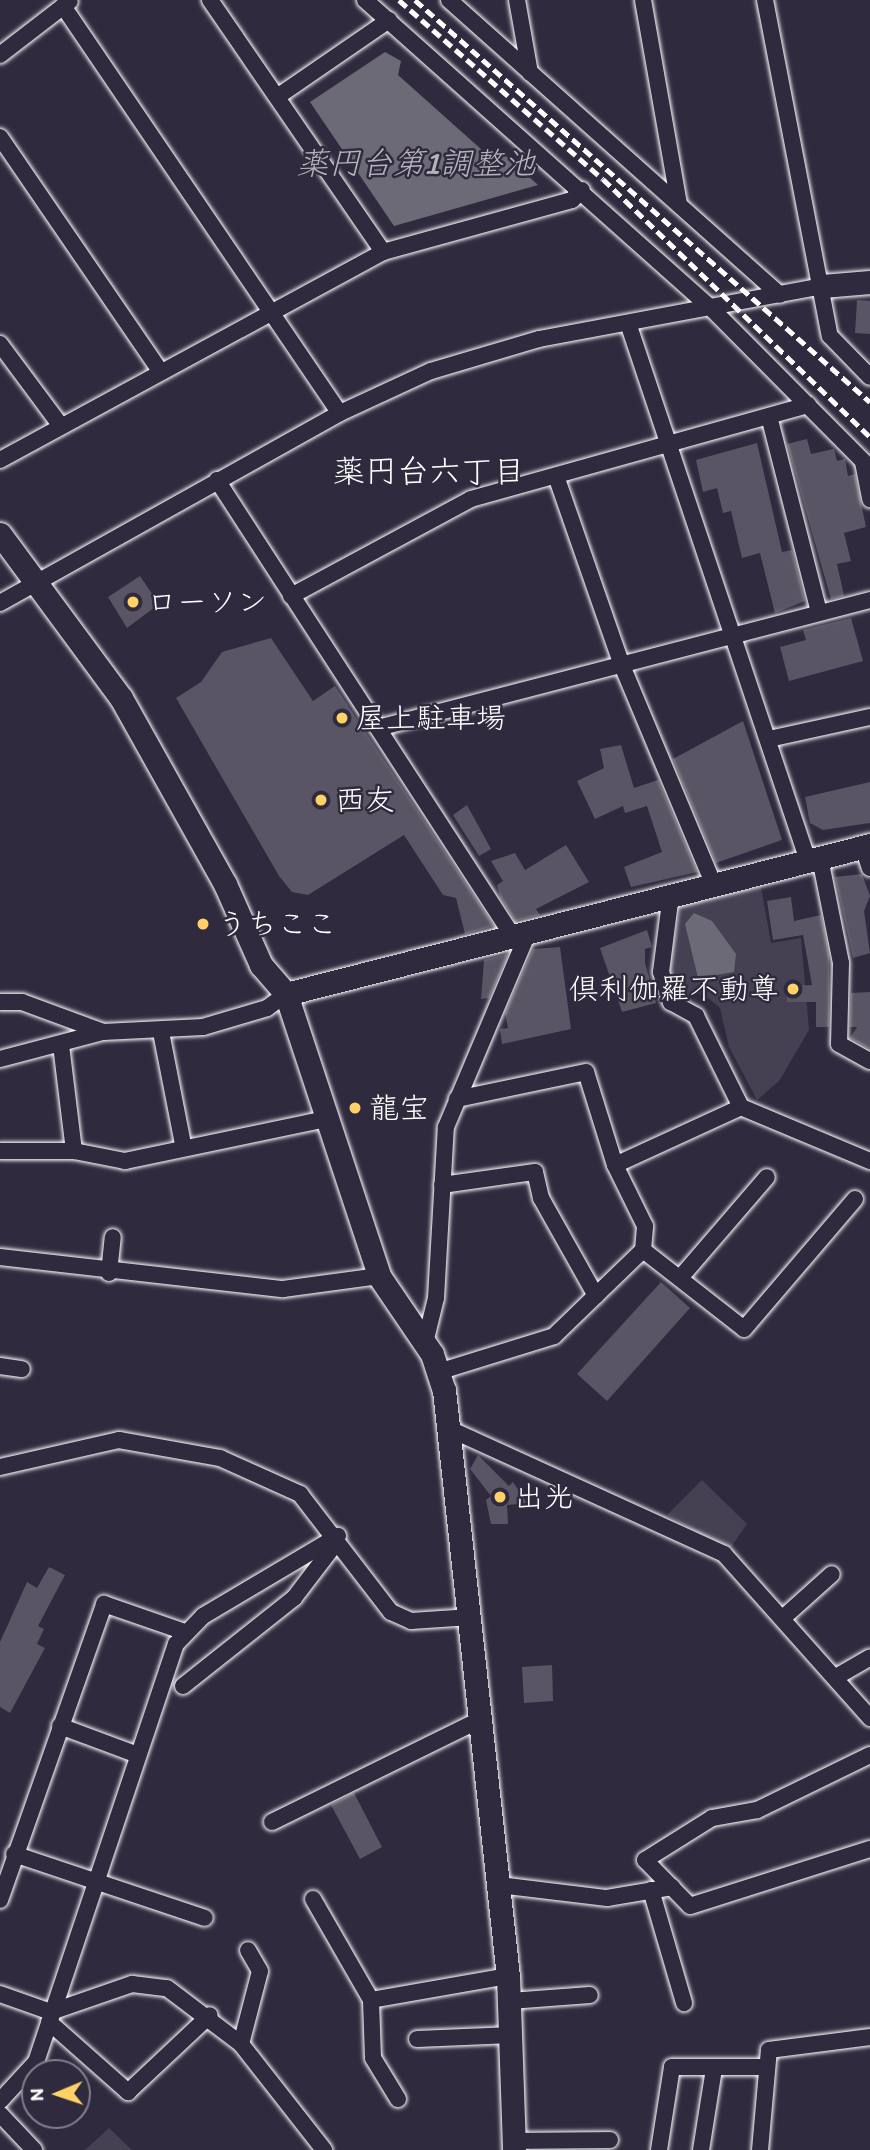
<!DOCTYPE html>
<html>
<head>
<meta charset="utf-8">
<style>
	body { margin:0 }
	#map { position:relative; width:870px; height:2150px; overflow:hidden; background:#2f2a3d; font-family:Itim,"Klee One",sans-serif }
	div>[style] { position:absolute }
	.green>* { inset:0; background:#464152 }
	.water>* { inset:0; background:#6d6a77 }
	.building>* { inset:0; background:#595564 }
	.roads { filter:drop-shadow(0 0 2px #fff) drop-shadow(0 0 2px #fff) }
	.street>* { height:16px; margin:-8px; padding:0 8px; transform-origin:8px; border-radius:8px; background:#2f2a3d }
	.secondary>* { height:23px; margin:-11.5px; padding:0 11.5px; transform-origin:11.5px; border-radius:11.5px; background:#2f2a3d }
	.rail>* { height:5px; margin-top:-2.5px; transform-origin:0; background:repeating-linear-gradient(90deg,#fff 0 10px,transparent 0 15px) }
	.dots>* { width:19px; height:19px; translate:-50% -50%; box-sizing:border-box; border:4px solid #2f2a3d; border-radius:50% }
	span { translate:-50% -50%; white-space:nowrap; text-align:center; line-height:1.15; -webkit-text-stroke:5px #2f2a3d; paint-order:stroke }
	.poi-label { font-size:30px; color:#fff }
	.left { translate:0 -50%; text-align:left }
	.right { translate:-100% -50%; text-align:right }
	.water-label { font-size:32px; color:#b6b4bb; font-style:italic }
	.neighbourhood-label { font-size:32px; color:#fff }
	.north { position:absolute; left:21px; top:2059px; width:70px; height:70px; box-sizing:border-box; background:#2f2a3d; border:2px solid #827f8b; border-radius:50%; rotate:268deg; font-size:19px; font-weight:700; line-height:28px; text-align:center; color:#fff }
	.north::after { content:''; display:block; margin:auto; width:24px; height:32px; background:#ffd166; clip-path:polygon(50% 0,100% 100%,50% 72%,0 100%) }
</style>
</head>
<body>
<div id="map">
	<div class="green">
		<i style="clip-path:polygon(761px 887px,771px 943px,801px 938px,809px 1030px,779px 1081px,757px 1100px,729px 1047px,720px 1008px,702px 993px,684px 997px,669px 968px,681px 903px)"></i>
		<i style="clip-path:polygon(702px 1480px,747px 1524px,729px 1550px,667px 1515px)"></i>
		<i style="clip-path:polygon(109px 2128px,132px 2150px,85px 2150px)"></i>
	</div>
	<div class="water">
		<i style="clip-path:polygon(385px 52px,401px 61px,398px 75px,482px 150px,504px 154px,538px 185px,394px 226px,310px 102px)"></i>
		<i style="clip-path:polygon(694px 913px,712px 921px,736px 954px,734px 972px,698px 978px,685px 924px)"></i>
	</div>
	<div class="building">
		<i style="clip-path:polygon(857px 300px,870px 301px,870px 334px,855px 333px)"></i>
		<i style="clip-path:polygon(807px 439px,811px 454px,834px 449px,837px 461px,845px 459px,848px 476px,855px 474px,866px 527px,844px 533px,851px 561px,837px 564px,844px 596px,831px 599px,787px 444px)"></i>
		<i style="clip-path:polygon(757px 443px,782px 552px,792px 550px,805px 601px,775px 613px,760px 553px,742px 558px,731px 511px,723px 513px,717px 488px,703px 492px,696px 460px)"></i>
		<i style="clip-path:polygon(140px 576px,159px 604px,127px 628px,108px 597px)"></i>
		<i style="clip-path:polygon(851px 618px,863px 661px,789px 681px,780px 647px,806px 640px,803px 630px)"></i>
		<i style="clip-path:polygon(271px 638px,313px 701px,335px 686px,494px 926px,465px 934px,456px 898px,443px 895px,404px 835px,308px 895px,292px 892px,279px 876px,176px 698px,201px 682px,222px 652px)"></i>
		<i style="clip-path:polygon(743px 721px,782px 840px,716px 863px,673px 759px)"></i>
		<i style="clip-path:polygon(621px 745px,634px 788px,658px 780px,697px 872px,631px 887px,624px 867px,662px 852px,647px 806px,625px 813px,623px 806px,595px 819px,577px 781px,604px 768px,600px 749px)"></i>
		<i style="clip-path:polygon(870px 782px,870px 823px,823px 830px,810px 823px,805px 797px)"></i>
		<i style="clip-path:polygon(467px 805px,491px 849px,479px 856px,453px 815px)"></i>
		<i style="clip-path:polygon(566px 845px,589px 882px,536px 909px,540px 915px,515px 921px,500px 897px,497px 885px,503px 881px,491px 861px,515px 853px,525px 870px)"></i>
		<i style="clip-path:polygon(862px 874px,870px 896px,864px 911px,870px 953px,853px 958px,835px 877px)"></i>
		<i style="clip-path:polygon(791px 897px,794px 921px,821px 915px,829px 954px,829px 1027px,816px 1027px,816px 1002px,787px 1002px,787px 986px,812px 985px,803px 935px,773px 940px,767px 901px)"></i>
		<i style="clip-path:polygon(647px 930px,652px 947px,645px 949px,645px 963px,656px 1003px,622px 1012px,600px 948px)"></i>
		<i style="clip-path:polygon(560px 947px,571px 1029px,502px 1044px,500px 1029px,508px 1028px,505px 1013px,533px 949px)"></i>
		<i style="clip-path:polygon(508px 954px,489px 998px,481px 999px,484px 960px)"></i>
		<i style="clip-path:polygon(870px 992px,870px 1049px,850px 1038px,857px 1027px,850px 1027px,851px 993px)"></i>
		<i style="clip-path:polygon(661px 1282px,690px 1308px,607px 1401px,577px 1374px)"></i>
		<i style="clip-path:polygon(478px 1455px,509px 1486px,513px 1482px,527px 1503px,507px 1505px,508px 1524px,491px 1524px,486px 1500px,491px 1496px,470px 1469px)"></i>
		<i style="clip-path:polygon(49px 1567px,65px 1575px,38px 1626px,44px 1629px,37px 1644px,45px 1648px,10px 1713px,0 1707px,0 1642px,27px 1582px,37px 1588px)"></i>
		<i style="clip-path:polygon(552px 1665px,553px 1701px,524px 1703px,522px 1667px)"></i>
		<i style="clip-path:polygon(354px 1793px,382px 1847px,360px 1859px,331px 1805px)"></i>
	</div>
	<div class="roads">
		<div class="street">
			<i style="left:210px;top:0;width:306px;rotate:55.5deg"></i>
			<i style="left:365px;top:0;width:462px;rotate:41.7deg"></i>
			<i style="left:710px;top:307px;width:227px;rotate:45.2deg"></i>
			<i style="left:449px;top:0;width:443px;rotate:41.7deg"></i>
			<i style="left:517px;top:0;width:74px;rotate:79.9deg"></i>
			<i style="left:643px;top:0;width:207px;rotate:80deg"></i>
			<i style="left:765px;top:0;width:342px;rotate:79.1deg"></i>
			<i style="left:830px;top:336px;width:57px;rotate:45.7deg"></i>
			<i style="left:63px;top:6px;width:492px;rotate:55.8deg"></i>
			<i style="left:0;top:55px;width:88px;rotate:-37.6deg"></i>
			<i style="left:277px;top:97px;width:136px;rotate:-34.5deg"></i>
			<i style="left:0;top:137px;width:285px;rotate:55.6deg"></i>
			<i style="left:628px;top:323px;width:567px;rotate:71.5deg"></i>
			<i style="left:0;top:344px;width:102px;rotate:53.4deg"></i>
			<i style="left:770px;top:420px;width:198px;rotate:75.7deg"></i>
			<i style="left:0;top:460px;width:436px;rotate:-28.5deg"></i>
			<i style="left:383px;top:252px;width:196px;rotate:-15.4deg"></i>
			<i style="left:572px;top:200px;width:14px;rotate:-45deg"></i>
			<i style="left:863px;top:462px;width:38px;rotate:79deg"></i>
			<i style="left:556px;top:476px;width:198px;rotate:70.8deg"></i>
			<i style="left:621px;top:663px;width:241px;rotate:67.3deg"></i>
			<i style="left:217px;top:480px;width:546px;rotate:57.04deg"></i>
			<i style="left:291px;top:596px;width:204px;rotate:-28.3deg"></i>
			<i style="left:471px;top:499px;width:350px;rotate:-15.6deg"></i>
			<i style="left:0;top:603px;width:389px;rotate:-29.2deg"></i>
			<i style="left:340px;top:413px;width:100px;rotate:-24.8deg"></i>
			<i style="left:431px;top:371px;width:113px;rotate:-16.5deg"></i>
			<i style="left:539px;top:339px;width:288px;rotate:-10.6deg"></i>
			<i style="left:378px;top:728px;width:508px;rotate:-14.58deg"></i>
			<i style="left:769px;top:739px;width:103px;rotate:-12.3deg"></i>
			<i style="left:863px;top:847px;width:22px;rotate:72deg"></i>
			<i style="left:820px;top:858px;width:107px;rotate:78.7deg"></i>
			<i style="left:841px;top:963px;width:81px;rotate:91.4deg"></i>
			<i style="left:839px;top:1044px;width:35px;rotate:29deg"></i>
			<i style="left:671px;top:894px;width:79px;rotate:97.3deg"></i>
			<i style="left:661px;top:972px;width:32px;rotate:72deg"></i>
			<i style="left:671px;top:1002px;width:29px;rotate:29deg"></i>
			<i style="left:696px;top:1016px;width:102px;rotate:63.7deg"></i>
			<i style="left:741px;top:1107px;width:140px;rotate:22.7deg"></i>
			<i style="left:0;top:1002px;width:22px"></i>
			<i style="left:22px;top:1002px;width:86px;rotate:20.3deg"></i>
			<i style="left:161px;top:1032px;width:114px;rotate:78.9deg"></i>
			<i style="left:61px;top:1045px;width:107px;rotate:83deg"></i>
			<i style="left:0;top:1059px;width:106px;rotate:-14.7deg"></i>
			<i style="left:103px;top:1032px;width:100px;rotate:-2.9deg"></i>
			<i style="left:203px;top:1027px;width:67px;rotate:-16.5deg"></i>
			<i style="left:267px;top:1008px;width:24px;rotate:-36deg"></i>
			<i style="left:0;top:1151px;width:74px"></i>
			<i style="left:74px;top:1151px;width:52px;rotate:11.1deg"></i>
			<i style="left:125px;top:1161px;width:209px;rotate:-11.8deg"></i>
			<i style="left:615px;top:1165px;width:139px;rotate:-24.7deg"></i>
			<i style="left:442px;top:1185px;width:94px;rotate:-8deg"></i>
			<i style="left:535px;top:1172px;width:27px;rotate:77deg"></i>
			<i style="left:541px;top:1198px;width:112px;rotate:60.7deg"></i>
			<i style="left:643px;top:1250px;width:128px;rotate:38deg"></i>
			<i style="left:744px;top:1329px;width:171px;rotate:-49.5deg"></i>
			<i style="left:0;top:1257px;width:285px;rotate:6.5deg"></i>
			<i style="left:283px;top:1289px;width:97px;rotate:-7.7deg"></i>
			<i style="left:109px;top:1273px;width:36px;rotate:-84deg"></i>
			<i style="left:680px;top:1278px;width:133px;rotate:-49.3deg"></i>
			<i style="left:425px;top:1343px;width:46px;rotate:-76.3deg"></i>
			<i style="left:436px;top:1298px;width:171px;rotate:-86.7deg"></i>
			<i style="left:446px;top:1127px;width:211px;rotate:-67.1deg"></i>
			<i style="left:0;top:1366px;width:22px;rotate:8deg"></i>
			<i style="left:438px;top:1372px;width:121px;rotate:-17.2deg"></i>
			<i style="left:554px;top:1336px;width:124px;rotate:-44deg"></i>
			<i style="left:643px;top:1250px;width:24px;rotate:-85deg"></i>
			<i style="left:645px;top:1226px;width:68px;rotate:-116.2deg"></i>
			<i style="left:615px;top:1165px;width:97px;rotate:-107.3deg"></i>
			<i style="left:586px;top:1072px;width:132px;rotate:168.2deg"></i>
			<i style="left:452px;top:1430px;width:299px;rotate:24.5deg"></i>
			<i style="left:724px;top:1554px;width:220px;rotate:48.3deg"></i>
			<i style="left:0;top:1467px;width:122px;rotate:-12.8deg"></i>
			<i style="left:119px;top:1440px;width:103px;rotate:10.1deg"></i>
			<i style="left:220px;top:1458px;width:88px;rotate:24.2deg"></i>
			<i style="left:300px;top:1494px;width:149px;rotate:52.4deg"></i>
			<i style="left:391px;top:1612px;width:22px;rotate:24deg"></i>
			<i style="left:411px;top:1621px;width:60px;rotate:-3.8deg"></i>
			<i style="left:784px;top:1617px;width:64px;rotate:-41.9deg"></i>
			<i style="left:836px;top:1677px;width:39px;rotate:-30deg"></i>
			<i style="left:183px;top:1686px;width:142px;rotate:-38.4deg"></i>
			<i style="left:294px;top:1598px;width:69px;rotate:-52.6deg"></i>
			<i style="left:60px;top:1726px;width:83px;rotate:20.4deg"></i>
			<i style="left:870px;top:1755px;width:126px;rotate:154deg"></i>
			<i style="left:757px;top:1810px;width:46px;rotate:169.9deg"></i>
			<i style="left:712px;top:1818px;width:79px;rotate:147.9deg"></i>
			<i style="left:645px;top:1860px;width:64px;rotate:45.6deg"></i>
			<i style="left:690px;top:1906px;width:189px;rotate:-17.6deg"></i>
			<i style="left:272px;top:1822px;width:231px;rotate:-26.2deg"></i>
			<i style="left:14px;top:1854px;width:201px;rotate:18.5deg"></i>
			<i style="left:499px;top:1885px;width:109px;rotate:6.9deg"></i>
			<i style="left:607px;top:1898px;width:66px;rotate:-9.6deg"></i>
			<i style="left:651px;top:1890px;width:118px;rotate:73.7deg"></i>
			<i style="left:313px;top:1899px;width:116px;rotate:60.1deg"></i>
			<i style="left:0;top:1900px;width:314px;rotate:-70.6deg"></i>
			<i style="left:104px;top:1604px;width:86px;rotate:19.1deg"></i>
			<i style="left:0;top:1994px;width:54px;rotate:19.4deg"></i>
			<i style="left:51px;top:2012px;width:86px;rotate:-19.1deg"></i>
			<i style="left:132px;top:1984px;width:35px;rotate:7deg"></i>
			<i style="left:167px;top:1988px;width:93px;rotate:37.1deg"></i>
			<i style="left:241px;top:2044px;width:135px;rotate:51.9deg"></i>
			<i style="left:510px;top:2001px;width:80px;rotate:-4.3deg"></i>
			<i style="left:49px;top:2022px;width:106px;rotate:41.5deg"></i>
			<i style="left:128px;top:2092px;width:112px;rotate:-43.2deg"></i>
			<i style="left:417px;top:2039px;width:95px;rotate:-2.4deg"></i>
			<i style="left:241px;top:2044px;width:75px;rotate:-75.4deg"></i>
			<i style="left:260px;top:1971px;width:24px;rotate:-120deg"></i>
			<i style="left:398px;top:2099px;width:48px;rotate:-121.4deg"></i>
			<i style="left:373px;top:2058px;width:58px;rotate:-92deg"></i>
			<i style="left:371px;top:2000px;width:139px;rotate:-9.9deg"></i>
			<i style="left:0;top:2101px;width:53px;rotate:-47.3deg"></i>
			<i style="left:36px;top:2062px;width:441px;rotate:-71.5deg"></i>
			<i style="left:176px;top:1644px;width:39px;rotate:-46deg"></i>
			<i style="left:203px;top:1616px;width:157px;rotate:-30.7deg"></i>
			<i style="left:0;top:2114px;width:50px;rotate:46.6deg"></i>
			<i style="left:514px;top:2141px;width:96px;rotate:-0.6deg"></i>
			<i style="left:659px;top:2150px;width:84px;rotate:-81.1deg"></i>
			<i style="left:672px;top:2067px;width:94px"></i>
			<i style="left:701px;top:2150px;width:82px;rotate:-80.9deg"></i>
			<i style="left:760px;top:2150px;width:100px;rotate:-84.9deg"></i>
			<i style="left:769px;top:2050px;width:102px;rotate:-7.3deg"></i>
		</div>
		<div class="secondary">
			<i style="left:822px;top:286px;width:48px;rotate:-4.8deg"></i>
			<i style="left:0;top:534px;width:204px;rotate:53.6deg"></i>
			<i style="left:121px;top:698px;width:213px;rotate:60.8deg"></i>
			<i style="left:225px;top:884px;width:89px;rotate:66deg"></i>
			<i style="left:261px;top:965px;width:38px;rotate:49deg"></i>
			<i style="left:286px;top:994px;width:297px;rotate:71.7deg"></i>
			<i style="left:379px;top:1276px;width:94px;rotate:55.8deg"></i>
			<i style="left:432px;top:1354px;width:38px;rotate:72deg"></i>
			<i style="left:444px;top:1390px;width:589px;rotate:83.77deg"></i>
			<i style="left:508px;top:1976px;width:174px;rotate:88deg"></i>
			<i style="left:286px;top:994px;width:603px;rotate:-14.31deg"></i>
		</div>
	</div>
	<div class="rail">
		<i style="left:399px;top:0;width:271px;rotate:41.3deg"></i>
		<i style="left:603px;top:179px;width:371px;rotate:44deg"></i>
		<i style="left:415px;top:0;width:607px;rotate:41.46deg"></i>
	</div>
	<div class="dots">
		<i style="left:133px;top:602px;background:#ffd166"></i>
		<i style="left:342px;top:718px;background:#ffd166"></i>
		<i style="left:321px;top:800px;background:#ffd166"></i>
		<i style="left:203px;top:924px;background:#ffd166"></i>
		<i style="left:793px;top:989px;background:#ffd166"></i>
		<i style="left:355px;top:1108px;background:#ffd166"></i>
		<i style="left:500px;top:1497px;background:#ffd166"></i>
	</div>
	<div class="poi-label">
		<span class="left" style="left:147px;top:602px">ローソン</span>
		<span class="left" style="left:356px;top:718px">屋上駐車場</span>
		<span class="left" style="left:335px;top:800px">西友</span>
		<span class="left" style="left:217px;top:924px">うちここ</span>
		<span class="right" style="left:779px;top:989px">倶利伽羅不動尊</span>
		<span class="left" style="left:369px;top:1108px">龍宝</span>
		<span class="left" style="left:514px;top:1497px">出光</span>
	</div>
	<div class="water-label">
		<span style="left:416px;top:163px">薬円台第1調整池</span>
	</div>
	<div class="neighbourhood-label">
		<span style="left:429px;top:471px">薬円台六丁目</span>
	</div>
	<div class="north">N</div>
</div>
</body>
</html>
